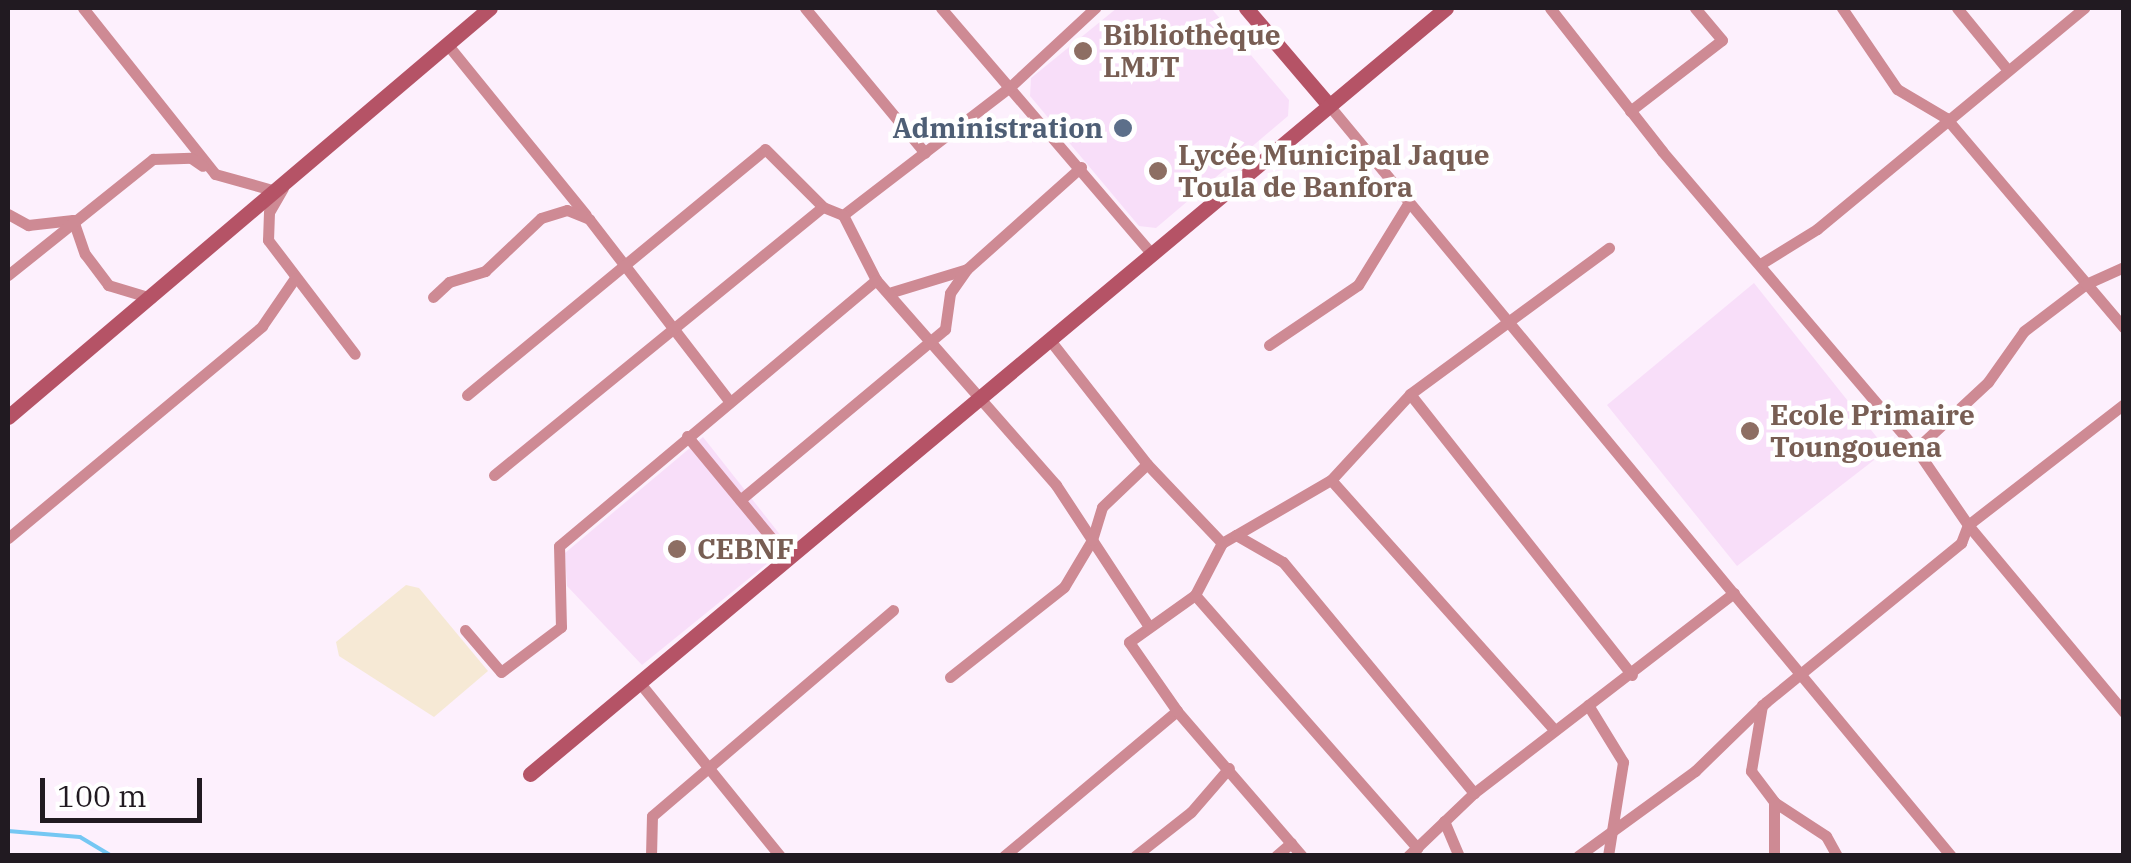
<!DOCTYPE html>
<html>
<head>
<meta charset="utf-8">
<style>
	body { margin:0 }
	#map { position:relative; width:2131px; height:863px; overflow:hidden; background:#fdf0fd; font-family:"IBM Plex Serif",serif }
	div>[style] { position:absolute }
	.built>* { inset:0; background:#f8def9 }
	.medical>* { inset:0; background:#f6e9d5 }
	.stream>* { height:4px; margin:-2px; padding:0 2px; transform-origin:2px; border-radius:2px; background:#75c7f3 }
	.street>* { height:11px; margin:-5.5px; padding:0 5.5px; transform-origin:5.5px; border-radius:5.5px; background:#ce8a94 }
	.secondary>* { height:15px; margin:-7.5px; padding:0 7.5px; transform-origin:7.5px; border-radius:7.5px; background:#b55366 }
	.dots>* { width:28px; height:28px; translate:-50% -50%; box-sizing:border-box; border:5px solid #fff; border-radius:50% }
	span { translate:-50% -50%; white-space:nowrap; text-align:center; line-height:1.15; -webkit-text-stroke:9px #fff; paint-order:stroke }
	.education-label { font-size:28px; color:#785e54; font-weight:700 }
	.left { translate:0 -50%; text-align:left }
	.service-label { font-size:28px; color:#4e5e75; font-weight:700 }
	.right { translate:-100% -50%; text-align:right }
	.frame { position:absolute; inset:0; border:10px solid #211a21; pointer-events:none }
	.scale { position:absolute; left:40px; top:778px; width:162px; height:45px; box-sizing:border-box; border:5px solid #211a21; border-top:0; padding-left:12px; font-size:30px; line-height:35px; white-space:nowrap; color:#211a21; -webkit-text-stroke:8px #fff; paint-order:stroke }
</style>
</head>
<body>
<div id="map">
	<div class="built">
		<i style="clip-path:polygon(1117px 8px,1211px 8px,1289px 100px,1288px 116px,1156px 228px,1139px 226px,1030px 96px,1031px 78px)"></i>
		<i style="clip-path:polygon(1754px 283px,1887px 450px,1737px 566px,1607px 405px)"></i>
		<i style="clip-path:polygon(703px 437px,789px 546px,642px 665px,567px 586px,565px 553px)"></i>
	</div>
	<div class="medical">
		<i style="clip-path:polygon(406px 585px,419px 588px,488px 671px,434px 717px,339px 656px,336px 642px)"></i>
	</div>
	<div class="stream">
		<i style="left:8px;top:831px;width:72px;rotate:4.8deg"></i>
		<i style="left:80px;top:837px;width:37px;rotate:31deg"></i>
	</div>
	<div class="street">
		<i style="left:83px;top:8px;width:212px;rotate:51.5deg"></i>
		<i style="left:215px;top:174px;width:63px;rotate:15.6deg"></i>
		<i style="left:805px;top:8px;width:188px;rotate:50.4deg"></i>
		<i style="left:941px;top:8px;width:321px;rotate:49.4deg"></i>
		<i style="left:1550px;top:8px;width:182px;rotate:51.9deg"></i>
		<i style="left:1662px;top:151px;width:392px;rotate:49.6deg"></i>
		<i style="left:1916px;top:449px;width:92px;rotate:55.6deg"></i>
		<i style="left:1968px;top:525px;width:244px;rotate:50.2deg"></i>
		<i style="left:1842px;top:8px;width:98px;rotate:55.8deg"></i>
		<i style="left:1897px;top:89px;width:57px;rotate:30.6deg"></i>
		<i style="left:1946px;top:118px;width:275px;rotate:49.7deg"></i>
		<i style="left:1957px;top:8px;width:79px;rotate:50.7deg"></i>
		<i style="left:447px;top:44px;width:220px;rotate:50.9deg"></i>
		<i style="left:1327px;top:103px;width:978px;rotate:50.35deg"></i>
		<i style="left:1630px;top:111px;width:116px;rotate:-37.7deg"></i>
		<i style="left:1722px;top:40px;width:42px;rotate:-130.2deg"></i>
		<i style="left:283px;top:188px;width:28px;rotate:120deg"></i>
		<i style="left:269px;top:212px;width:28px;rotate:92deg"></i>
		<i style="left:268px;top:240px;width:143px;rotate:52.7deg"></i>
		<i style="left:8px;top:214px;width:23px;rotate:29deg"></i>
		<i style="left:28px;top:225px;width:45px;rotate:-6.3deg"></i>
		<i style="left:73px;top:220px;width:36px;rotate:71deg"></i>
		<i style="left:85px;top:254px;width:39px;rotate:53deg"></i>
		<i style="left:108px;top:285px;width:45px;rotate:16.8deg"></i>
		<i style="left:843px;top:215px;width:212px;rotate:-37.5deg"></i>
		<i style="left:1011px;top:86px;width:115px;rotate:-42.9deg"></i>
		<i style="left:1762px;top:263px;width:65px;rotate:-31.7deg"></i>
		<i style="left:1817px;top:229px;width:347px;rotate:-39.6deg"></i>
		<i style="left:8px;top:275px;width:186px;rotate:-38.7deg"></i>
		<i style="left:153px;top:159px;width:38px;rotate:-2deg"></i>
		<i style="left:191px;top:158px;width:14px;rotate:34deg"></i>
		<i style="left:892px;top:292px;width:78px;rotate:-17deg"></i>
		<i style="left:967px;top:269px;width:153px;rotate:-41.8deg"></i>
		<i style="left:433px;top:297px;width:22px;rotate:-43deg"></i>
		<i style="left:449px;top:282px;width:38px;rotate:-17deg"></i>
		<i style="left:485px;top:271px;width:77px;rotate:-43.4deg"></i>
		<i style="left:541px;top:218px;width:27px;rotate:-17deg"></i>
		<i style="left:567px;top:210px;width:24px;rotate:22deg"></i>
		<i style="left:589px;top:219px;width:230px;rotate:52.4deg"></i>
		<i style="left:1049px;top:339px;width:159px;rotate:51.9deg"></i>
		<i style="left:1147px;top:464px;width:109px;rotate:46.5deg"></i>
		<i style="left:1269px;top:345px;width:107px;rotate:-34deg"></i>
		<i style="left:1358px;top:285px;width:97px;rotate:-58.4deg"></i>
		<i style="left:1410px;top:394px;width:358px;rotate:51.7deg"></i>
		<i style="left:467px;top:395px;width:386px;rotate:-39.5deg"></i>
		<i style="left:765px;top:149px;width:82px;rotate:45deg"></i>
		<i style="left:823px;top:207px;width:22px;rotate:22deg"></i>
		<i style="left:843px;top:215px;width:73px;rotate:63.1deg"></i>
		<i style="left:876px;top:280px;width:273px;rotate:48.7deg"></i>
		<i style="left:1056px;top:485px;width:168px;rotate:56.7deg"></i>
		<i style="left:687px;top:436px;width:158px;rotate:50.4deg"></i>
		<i style="left:1916px;top:449px;width:98px;rotate:-42.9deg"></i>
		<i style="left:1988px;top:382px;width:62px;rotate:-54.8deg"></i>
		<i style="left:2024px;top:331px;width:78px;rotate:-37.2deg"></i>
		<i style="left:2086px;top:284px;width:42px;rotate:-24.1deg"></i>
		<i style="left:494px;top:475px;width:424px;rotate:-39.2deg"></i>
		<i style="left:1331px;top:480px;width:334px;rotate:48.2deg"></i>
		<i style="left:740px;top:500px;width:267px;rotate:-39.8deg"></i>
		<i style="left:945px;top:329px;width:36px;rotate:-82deg"></i>
		<i style="left:950px;top:293px;width:29px;rotate:-55deg"></i>
		<i style="left:1236px;top:535px;width:110px;rotate:-30.1deg"></i>
		<i style="left:1331px;top:480px;width:117px;rotate:-47.4deg"></i>
		<i style="left:1410px;top:394px;width:247px;rotate:-36.3deg"></i>
		<i style="left:8px;top:538px;width:331px;rotate:-39.8deg"></i>
		<i style="left:262px;top:326px;width:58px;rotate:-55.5deg"></i>
		<i style="left:1195px;top:595px;width:337px;rotate:48.7deg"></i>
		<i style="left:465px;top:630px;width:55px;rotate:49.4deg"></i>
		<i style="left:501px;top:672px;width:75px;rotate:-36.9deg"></i>
		<i style="left:561px;top:627px;width:81px;rotate:-91.4deg"></i>
		<i style="left:559px;top:546px;width:414px;rotate:-40deg"></i>
		<i style="left:950px;top:677px;width:145px;rotate:-38.3deg"></i>
		<i style="left:1064px;top:587px;width:55px;rotate:-59.2deg"></i>
		<i style="left:1092px;top:540px;width:34px;rotate:-73deg"></i>
		<i style="left:1102px;top:507px;width:62px;rotate:-43.7deg"></i>
		<i style="left:639px;top:682px;width:224px;rotate:51deg"></i>
		<i style="left:1588px;top:705px;width:67px;rotate:58.4deg"></i>
		<i style="left:1623px;top:762px;width:95px;rotate:99.1deg"></i>
		<i style="left:1762px;top:705px;width:67px;rotate:99.5deg"></i>
		<i style="left:1751px;top:771px;width:39px;rotate:53deg"></i>
		<i style="left:1774px;top:802px;width:62px;rotate:33.2deg"></i>
		<i style="left:1826px;top:836px;width:23px;rotate:61deg"></i>
		<i style="left:1774px;top:802px;width:54px;rotate:90deg"></i>
		<i style="left:1444px;top:821px;width:38px;rotate:67deg"></i>
		<i style="left:651px;top:856px;width:40px;rotate:-88.6deg"></i>
		<i style="left:652px;top:816px;width:317px;rotate:-40.5deg"></i>
		<i style="left:1004px;top:856px;width:226px;rotate:-40deg"></i>
		<i style="left:1135px;top:856px;width:71px;rotate:-38.2deg"></i>
		<i style="left:1191px;top:812px;width:58px;rotate:-49.2deg"></i>
		<i style="left:1276px;top:856px;width:20px;rotate:-41deg"></i>
		<i style="left:1302px;top:856px;width:191px;rotate:-130.8deg"></i>
		<i style="left:1177px;top:711px;width:84px;rotate:-124.8deg"></i>
		<i style="left:1129px;top:642px;width:81px;rotate:-35.5deg"></i>
		<i style="left:1195px;top:595px;width:59px;rotate:-62.6deg"></i>
		<i style="left:1222px;top:543px;width:16px;rotate:-30deg"></i>
		<i style="left:1236px;top:535px;width:54px;rotate:29.9deg"></i>
		<i style="left:1283px;top:562px;width:300px;rotate:50.4deg"></i>
		<i style="left:1408px;top:856px;width:91px;rotate:-43.7deg"></i>
		<i style="left:1474px;top:793px;width:328px;rotate:-37.6deg"></i>
		<i style="left:1578px;top:856px;width:145px;rotate:-36deg"></i>
		<i style="left:1695px;top:771px;width:99px;rotate:-44.2deg"></i>
		<i style="left:1766px;top:702px;width:252px;rotate:-39.2deg"></i>
		<i style="left:1961px;top:543px;width:19px;rotate:-69deg"></i>
		<i style="left:1968px;top:525px;width:197px;rotate:-37.8deg"></i>
	</div>
	<div class="secondary">
		<i style="left:1246px;top:8px;width:125px;rotate:49.5deg"></i>
		<i style="left:8px;top:417px;width:632px;rotate:-40.32deg"></i>
		<i style="left:530px;top:774px;width:1194px;rotate:-39.9deg"></i>
	</div>
	<div class="dots">
		<i style="left:1083px;top:51px;background:#8d6e63"></i>
		<i style="left:1123px;top:128px;background:#5c6f8a"></i>
		<i style="left:1158px;top:171px;background:#8d6e63"></i>
		<i style="left:1750px;top:431px;background:#8d6e63"></i>
		<i style="left:677px;top:549px;background:#8d6e63"></i>
	</div>
	<div class="education-label">
		<span class="left" style="left:1103px;top:51px">Bibliothèque<br>LMJT</span>
		<span class="left" style="left:1178px;top:171px">Lycée Municipal Jaque<br>Toula de Banfora</span>
		<span class="left" style="left:1770px;top:431px">Ecole Primaire<br>Toungouena</span>
		<span class="left" style="left:697px;top:549px">CEBNF</span>
	</div>
	<div class="service-label">
		<span class="right" style="left:1103px;top:128px">Administration</span>
	</div>
	<div class="frame"></div>
	<div class="scale">100 m</div>
</div>
</body>
</html>
